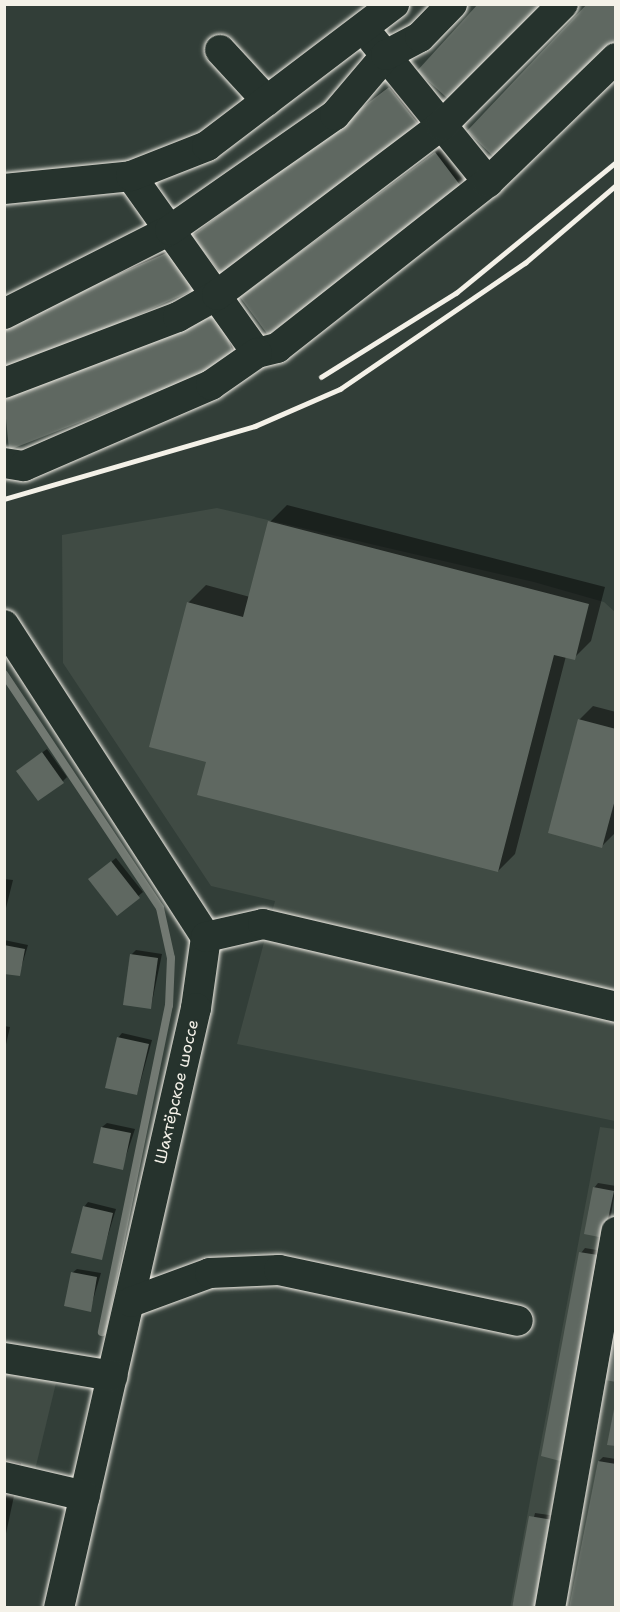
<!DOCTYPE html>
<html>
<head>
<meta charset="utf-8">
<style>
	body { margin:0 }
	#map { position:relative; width:620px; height:1612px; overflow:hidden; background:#323e38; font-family:"Shantell Sans",sans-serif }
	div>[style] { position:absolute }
	.built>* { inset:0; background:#404b44 }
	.shadow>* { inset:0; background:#0007 }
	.stream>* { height:8px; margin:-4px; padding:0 4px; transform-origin:4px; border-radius:4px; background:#727972 }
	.building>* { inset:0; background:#5f6861 }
	.roads { filter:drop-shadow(0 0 2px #f4f1e8) drop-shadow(0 0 2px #f4f1e8) }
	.minor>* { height:30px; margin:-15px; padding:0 15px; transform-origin:15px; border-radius:15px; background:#26332d }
	.rail>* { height:4.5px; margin:-2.25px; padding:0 2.25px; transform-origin:2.25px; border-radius:2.25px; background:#f4f1e8 }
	span { translate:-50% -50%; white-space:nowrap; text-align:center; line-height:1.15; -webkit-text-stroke:4.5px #26332d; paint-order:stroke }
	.street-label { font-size:16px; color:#f4f1e8 }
	.frame { position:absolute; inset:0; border:6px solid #f4f1e8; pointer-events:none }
</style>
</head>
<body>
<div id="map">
	<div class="built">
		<i style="clip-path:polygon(217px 508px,534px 582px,604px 602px,615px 612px,615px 1121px,237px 1044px,275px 901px,211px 886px,63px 663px,62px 535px)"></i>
		<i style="clip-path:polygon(600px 1127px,615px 1129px,615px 1607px,510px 1608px)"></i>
		<i style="clip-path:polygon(5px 1371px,56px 1383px,35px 1470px,5px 1466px)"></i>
	</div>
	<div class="shadow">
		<i style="clip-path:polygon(394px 83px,423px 121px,419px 125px,199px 231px)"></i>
		<i style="clip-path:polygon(440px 148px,466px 184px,246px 293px)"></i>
		<i style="clip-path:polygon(180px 245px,193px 288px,4px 323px)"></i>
		<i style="clip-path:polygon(223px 311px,240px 355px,10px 448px,4px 396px)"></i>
		<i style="clip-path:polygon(287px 505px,605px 587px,591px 641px,574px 658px,566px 656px,515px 854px,498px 871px,208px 761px,188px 603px,206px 585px,250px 597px,270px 522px)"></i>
		<i style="clip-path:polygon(593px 706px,616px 712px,616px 832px,602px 846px,579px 720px)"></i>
		<i style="clip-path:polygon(47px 749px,67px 777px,63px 781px,22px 767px)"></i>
		<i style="clip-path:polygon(116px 858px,143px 892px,117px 914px,95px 875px)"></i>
		<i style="clip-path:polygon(4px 879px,13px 880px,4px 916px)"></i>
		<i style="clip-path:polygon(4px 940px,28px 945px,19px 975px,4px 972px)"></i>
		<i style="clip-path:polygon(136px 950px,162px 954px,151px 1007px,131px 955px)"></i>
		<i style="clip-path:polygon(4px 1026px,10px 1027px,4px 1053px)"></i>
		<i style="clip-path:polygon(122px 1033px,152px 1040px,137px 1094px,118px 1038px)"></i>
		<i style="clip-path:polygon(107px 1123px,135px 1129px,122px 1168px,102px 1127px)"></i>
		<i style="clip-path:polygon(598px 1183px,616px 1186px,608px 1232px,594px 1188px)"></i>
		<i style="clip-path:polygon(88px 1202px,116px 1209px,101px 1258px,84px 1207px)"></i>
		<i style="clip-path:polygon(585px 1248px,608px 1252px,543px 1455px,581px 1253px)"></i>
		<i style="clip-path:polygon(77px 1269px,101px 1273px,90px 1310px,72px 1273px)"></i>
		<i style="clip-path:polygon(603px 1457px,616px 1459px,616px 1608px,599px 1461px)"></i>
		<i style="clip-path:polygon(4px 1460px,21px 1463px,4px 1543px)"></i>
		<i style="clip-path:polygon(535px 1513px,556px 1516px,539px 1608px,512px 1608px)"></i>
	</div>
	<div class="stream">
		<i style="left:4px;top:674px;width:281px;rotate:56.3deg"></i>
		<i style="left:160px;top:908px;width:51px;rotate:77.6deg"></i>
		<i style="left:171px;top:958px;width:47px;rotate:92.4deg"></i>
		<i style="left:169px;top:1005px;width:334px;rotate:101.6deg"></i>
	</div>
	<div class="building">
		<i style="clip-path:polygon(478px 4px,547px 4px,455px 105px,417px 71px)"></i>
		<i style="clip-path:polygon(587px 4px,616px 4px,616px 43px,501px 164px,467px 131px)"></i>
		<i style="clip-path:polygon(389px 87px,420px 126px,222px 275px,192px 236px)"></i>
		<i style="clip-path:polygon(435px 152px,463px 189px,268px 335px,240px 297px)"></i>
		<i style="clip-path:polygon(175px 249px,194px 290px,4px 374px,4px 325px)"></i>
		<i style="clip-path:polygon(218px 314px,237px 361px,9px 450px,4px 398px)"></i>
		<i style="clip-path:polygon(268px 521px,589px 604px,575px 660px,554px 655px,498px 872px,197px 795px,206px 762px,149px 747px,187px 602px,243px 617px)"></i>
		<i style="clip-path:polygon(578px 719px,616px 729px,616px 796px,602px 848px,548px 833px)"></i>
		<i style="clip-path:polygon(42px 752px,64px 783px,38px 801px,16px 771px)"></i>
		<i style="clip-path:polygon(111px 861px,140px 898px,117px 916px,88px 879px)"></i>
		<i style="clip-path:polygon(4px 945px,25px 949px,20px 976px,4px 974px)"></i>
		<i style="clip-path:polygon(130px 954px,158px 958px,151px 1009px,123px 1005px)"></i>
		<i style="clip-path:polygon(117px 1037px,149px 1044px,137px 1095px,105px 1088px)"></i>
		<i style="clip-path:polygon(101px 1127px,131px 1133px,123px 1170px,93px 1163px)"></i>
		<i style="clip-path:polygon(593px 1187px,614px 1191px,604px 1238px,584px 1234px)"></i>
		<i style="clip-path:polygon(83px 1206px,113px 1213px,102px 1260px,71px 1253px)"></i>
		<i style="clip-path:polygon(579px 1252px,604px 1256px,564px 1462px,541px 1456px)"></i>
		<i style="clip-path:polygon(71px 1272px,97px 1277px,91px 1312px,64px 1306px)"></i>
		<i style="clip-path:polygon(616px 1281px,616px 1382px,595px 1378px)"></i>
		<i style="clip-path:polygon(614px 1409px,616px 1410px,616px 1446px,607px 1445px)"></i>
		<i style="clip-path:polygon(598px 1461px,616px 1464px,616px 1608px,569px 1608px)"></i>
		<i style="clip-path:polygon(529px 1516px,553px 1520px,537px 1608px,512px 1608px)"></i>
	</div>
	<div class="roads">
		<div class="minor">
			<i style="left:373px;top:40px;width:183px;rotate:51deg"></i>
			<i style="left:220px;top:50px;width:69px;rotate:47.3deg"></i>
			<i style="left:131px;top:176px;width:217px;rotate:54.6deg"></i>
			<i style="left:257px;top:353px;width:21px;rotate:-14deg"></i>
			<i style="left:277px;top:348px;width:268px;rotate:-38.2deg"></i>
			<i style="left:488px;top:182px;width:178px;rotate:-44.1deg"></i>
			<i style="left:4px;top:189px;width:128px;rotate:-5.8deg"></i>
			<i style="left:131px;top:176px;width:82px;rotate:-21.5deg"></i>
			<i style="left:207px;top:146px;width:235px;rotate:-37.2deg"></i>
			<i style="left:4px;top:314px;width:186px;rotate:-26.8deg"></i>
			<i style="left:170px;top:230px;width:201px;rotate:-34.9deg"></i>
			<i style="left:335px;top:115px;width:79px;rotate:-49.6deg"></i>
			<i style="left:386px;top:55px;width:38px;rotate:-28deg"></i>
			<i style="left:420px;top:37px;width:46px;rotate:-45.9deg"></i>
			<i style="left:4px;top:383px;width:186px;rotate:-20.8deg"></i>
			<i style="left:178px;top:317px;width:45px;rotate:-29.4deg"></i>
			<i style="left:217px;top:295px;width:282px;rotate:-37.1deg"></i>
			<i style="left:442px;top:125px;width:171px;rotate:-45deg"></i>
			<i style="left:4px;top:463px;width:20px;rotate:9deg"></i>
			<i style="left:24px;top:466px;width:204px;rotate:-23.4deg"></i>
			<i style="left:211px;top:385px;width:56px;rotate:-34.8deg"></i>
			<i style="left:4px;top:625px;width:372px;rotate:57.1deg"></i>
			<i style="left:206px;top:937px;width:72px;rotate:98deg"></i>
			<i style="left:196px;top:1008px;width:615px;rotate:102.86deg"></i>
			<i style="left:206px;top:937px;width:58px;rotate:-12.8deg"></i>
			<i style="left:263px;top:924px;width:363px;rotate:13.2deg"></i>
			<i style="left:131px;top:1302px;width:84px;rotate:-20.2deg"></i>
			<i style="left:210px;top:1273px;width:69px;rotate:-2.5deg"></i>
			<i style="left:279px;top:1270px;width:244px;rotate:12deg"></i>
			<i style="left:4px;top:1358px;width:110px;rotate:9.4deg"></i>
			<i style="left:4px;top:1477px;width:83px;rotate:13.2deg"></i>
			<i style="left:550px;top:1608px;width:382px;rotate:-80deg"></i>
		</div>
	</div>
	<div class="rail">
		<i style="left:321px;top:377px;width:159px;rotate:-31.9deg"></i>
		<i style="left:456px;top:293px;width:207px;rotate:-39.3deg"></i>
		<i style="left:4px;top:499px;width:261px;rotate:-16.2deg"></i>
		<i style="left:255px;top:426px;width:93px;rotate:-23.5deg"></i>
		<i style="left:340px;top:389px;width:224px;rotate:-34.3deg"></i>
		<i style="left:525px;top:263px;width:120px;rotate:-40.6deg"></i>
	</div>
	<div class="street-label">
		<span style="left:177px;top:1092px;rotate:-77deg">Шахтёрское шоссе</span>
	</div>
	<div class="frame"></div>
</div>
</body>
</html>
